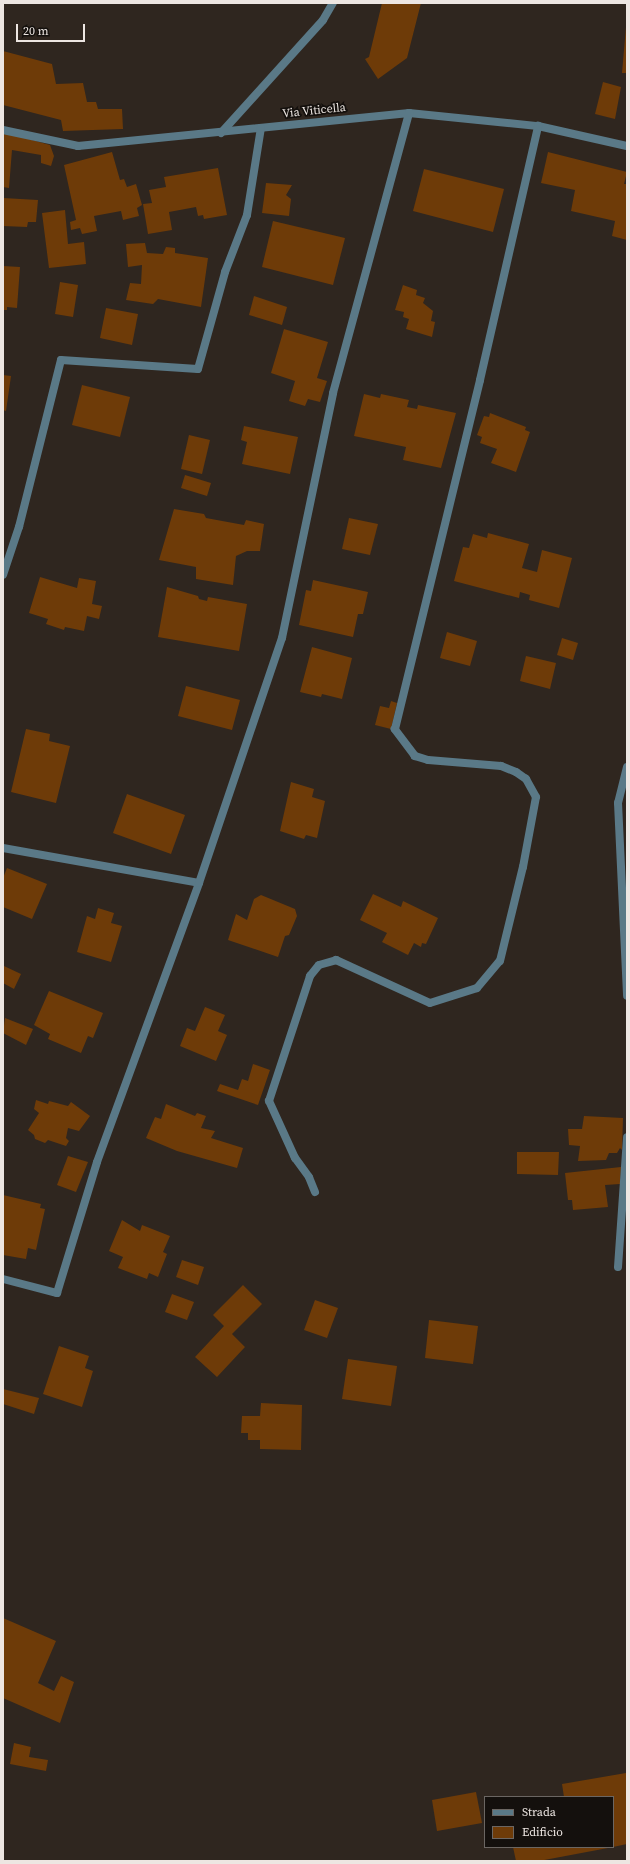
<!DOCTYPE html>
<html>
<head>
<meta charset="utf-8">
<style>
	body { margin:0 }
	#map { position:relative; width:630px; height:1864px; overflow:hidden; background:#2f261f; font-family:"Source Serif 4",serif }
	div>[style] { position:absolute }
	.building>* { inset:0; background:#6e3b08 }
	.street>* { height:8px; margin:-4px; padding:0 4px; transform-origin:4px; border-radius:4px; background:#5a7987 }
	span { translate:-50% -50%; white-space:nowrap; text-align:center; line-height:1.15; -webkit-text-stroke:3.5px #14100d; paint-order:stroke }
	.street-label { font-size:12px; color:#ede6e2 }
	.frame { position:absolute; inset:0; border:4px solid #ede6e2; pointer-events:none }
	.legend { position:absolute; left:484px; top:1796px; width:130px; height:52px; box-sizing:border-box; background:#14100d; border:1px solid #6b6662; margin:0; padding:5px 7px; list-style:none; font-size:12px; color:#ede6e2 }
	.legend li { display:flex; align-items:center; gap:8px; height:20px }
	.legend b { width:20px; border:1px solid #6b6662 }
	.scale { position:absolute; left:16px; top:24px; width:69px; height:18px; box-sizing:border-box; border:2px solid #ede6e2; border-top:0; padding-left:5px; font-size:12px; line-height:14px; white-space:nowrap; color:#ede6e2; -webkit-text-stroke:3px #14100d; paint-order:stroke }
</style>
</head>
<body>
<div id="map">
	<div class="building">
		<i style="clip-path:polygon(382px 3px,421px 3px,407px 58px,378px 79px,365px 59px,369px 57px)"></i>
		<i style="clip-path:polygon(626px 27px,627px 27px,627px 73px,622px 73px)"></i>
		<i style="clip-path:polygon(3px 51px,52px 64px,56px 84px,83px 83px,87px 102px,96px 102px,98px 109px,122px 109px,123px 129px,63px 131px,61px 120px,3px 105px)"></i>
		<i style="clip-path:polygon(603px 82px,621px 87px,615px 119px,595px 114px)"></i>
		<i style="clip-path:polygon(3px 132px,50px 145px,54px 156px,51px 166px,41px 163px,41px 155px,12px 150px,9px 188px,3px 187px)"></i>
		<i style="clip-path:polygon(112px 152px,120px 180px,124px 179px,127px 187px,136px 184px,142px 205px,137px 208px,139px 216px,123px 220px,121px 211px,94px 216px,97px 231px,82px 234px,80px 228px,71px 230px,70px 222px,76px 220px,64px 165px)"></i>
		<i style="clip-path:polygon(548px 152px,627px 172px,624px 184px,627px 184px,627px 240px,612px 236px,615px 221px,571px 211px,575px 190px,541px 183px)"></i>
		<i style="clip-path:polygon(218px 168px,227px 215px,204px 219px,203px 215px,198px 216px,196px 207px,169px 212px,172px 230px,148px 234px,143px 204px,152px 203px,149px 190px,166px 187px,164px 177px)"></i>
		<i style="clip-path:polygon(424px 169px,504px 189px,493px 232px,413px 211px)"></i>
		<i style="clip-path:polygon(266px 183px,292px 185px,286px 195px,291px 199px,289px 216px,262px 213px)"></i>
		<i style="clip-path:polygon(3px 198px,38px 200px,36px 222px,28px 222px,27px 227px,3px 226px)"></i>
		<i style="clip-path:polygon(65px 210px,68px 244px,84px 242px,86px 264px,49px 268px,42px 213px)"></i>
		<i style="clip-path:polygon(273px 221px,345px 238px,333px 285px,262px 267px)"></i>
		<i style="clip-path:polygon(145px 243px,147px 253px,163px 254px,166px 247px,175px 248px,175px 253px,208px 258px,201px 307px,158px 299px,153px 304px,126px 300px,130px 283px,141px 284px,142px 265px,128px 267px,126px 244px)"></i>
		<i style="clip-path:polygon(3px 266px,20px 267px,17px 308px,7px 307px,7px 310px,3px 310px)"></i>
		<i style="clip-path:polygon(60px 282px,78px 285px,73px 317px,55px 314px)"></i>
		<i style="clip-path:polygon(403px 285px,417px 290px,416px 295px,425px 298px,423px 303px,433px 311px,431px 321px,435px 322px,432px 337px,406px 329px,409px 319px,403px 317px,404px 312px,395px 310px)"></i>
		<i style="clip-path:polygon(254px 296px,287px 307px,282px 325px,249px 315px)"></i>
		<i style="clip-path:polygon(106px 308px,138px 314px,132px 345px,100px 338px)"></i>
		<i style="clip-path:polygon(284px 329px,328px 342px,317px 378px,327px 381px,320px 402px,308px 399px,305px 406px,289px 401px,295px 381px,271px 373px)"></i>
		<i style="clip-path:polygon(3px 375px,11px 376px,6px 411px,3px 410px)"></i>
		<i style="clip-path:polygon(82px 385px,130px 397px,120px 437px,72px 425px)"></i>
		<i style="clip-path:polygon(364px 394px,380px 398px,381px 394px,409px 400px,407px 407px,417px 409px,418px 405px,456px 413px,441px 468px,403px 460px,406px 447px,354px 436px)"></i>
		<i style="clip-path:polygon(490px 413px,526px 427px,525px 430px,530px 432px,516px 472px,491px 463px,497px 449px,480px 443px,482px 437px,477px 435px,484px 416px,489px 417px)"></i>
		<i style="clip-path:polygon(244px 426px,298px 437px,290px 474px,242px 464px,247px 442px,241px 440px)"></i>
		<i style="clip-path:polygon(189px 435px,210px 440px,202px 474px,181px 469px)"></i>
		<i style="clip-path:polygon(185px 475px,211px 483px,207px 496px,181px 488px)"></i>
		<i style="clip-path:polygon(174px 509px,204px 514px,206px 518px,244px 525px,246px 520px,264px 524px,260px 551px,247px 551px,236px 556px,233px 585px,196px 579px,196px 567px,159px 560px)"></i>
		<i style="clip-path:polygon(349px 518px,378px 524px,370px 555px,342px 549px)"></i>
		<i style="clip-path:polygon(488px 533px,529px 544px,522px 568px,537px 572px,542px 550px,572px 558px,559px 608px,529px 600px,530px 595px,520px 592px,519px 598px,454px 581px,463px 547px,469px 548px,473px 534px,487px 538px)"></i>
		<i style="clip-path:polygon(40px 577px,77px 588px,79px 578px,96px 581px,92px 604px,102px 606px,99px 619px,87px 616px,84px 631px,65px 627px,64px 630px,46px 624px,48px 619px,29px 613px)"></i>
		<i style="clip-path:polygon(313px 580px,368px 592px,363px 614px,358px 614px,353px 637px,299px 625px,306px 590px,311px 591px)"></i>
		<i style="clip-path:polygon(167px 587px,198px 596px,199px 599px,207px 601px,208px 597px,247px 604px,239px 651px,158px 637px)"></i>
		<i style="clip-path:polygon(447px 632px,477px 641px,470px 666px,440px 658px)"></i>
		<i style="clip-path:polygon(562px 638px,578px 643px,573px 660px,557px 655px)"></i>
		<i style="clip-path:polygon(312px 647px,352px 658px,342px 699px,322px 694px,321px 697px,300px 692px)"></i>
		<i style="clip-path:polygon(526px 656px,556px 663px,550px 689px,520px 681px)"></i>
		<i style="clip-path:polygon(186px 686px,240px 700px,232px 730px,178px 716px)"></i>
		<i style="clip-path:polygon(391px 701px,397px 703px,391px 729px,375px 725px,380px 706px,389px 708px)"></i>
		<i style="clip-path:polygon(26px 729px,50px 734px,49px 741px,70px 746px,56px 803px,11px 792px)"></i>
		<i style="clip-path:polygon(291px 782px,314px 789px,312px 797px,325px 801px,317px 838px,306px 835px,304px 839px,280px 831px)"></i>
		<i style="clip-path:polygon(127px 794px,185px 815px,171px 854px,113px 833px)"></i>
		<i style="clip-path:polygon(7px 868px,47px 884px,32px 919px,3px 907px,3px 878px)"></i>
		<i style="clip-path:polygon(373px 894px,401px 907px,403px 901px,438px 918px,426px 944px,422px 943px,421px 947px,414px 943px,408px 955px,382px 942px,387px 933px,360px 920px)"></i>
		<i style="clip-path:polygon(261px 895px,295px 909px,297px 916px,289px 935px,285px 936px,278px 957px,228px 940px,236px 914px,247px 920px,254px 899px)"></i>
		<i style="clip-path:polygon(98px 908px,114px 913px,111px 923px,122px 926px,111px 962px,77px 952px,87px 916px,95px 919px)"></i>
		<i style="clip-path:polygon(4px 966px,21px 974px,14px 989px,3px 983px)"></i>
		<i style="clip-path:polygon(49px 991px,103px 1013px,93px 1038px,88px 1036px,81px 1053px,48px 1039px,50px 1034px,34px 1025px)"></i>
		<i style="clip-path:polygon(205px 1007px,225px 1015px,218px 1031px,227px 1035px,216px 1061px,180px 1046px,187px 1028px,195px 1031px)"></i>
		<i style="clip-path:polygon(5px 1018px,33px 1029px,26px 1045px,3px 1033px)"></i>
		<i style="clip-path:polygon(253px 1064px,270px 1070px,258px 1105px,217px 1091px,220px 1084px,238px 1090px,242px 1079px,248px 1081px)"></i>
		<i style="clip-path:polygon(36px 1100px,48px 1104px,49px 1101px,68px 1106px,71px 1102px,90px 1116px,79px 1131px,68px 1128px,66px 1138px,69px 1141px,66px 1146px,48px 1140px,45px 1143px,35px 1139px,34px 1135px,28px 1130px,39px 1113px,34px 1109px)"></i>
		<i style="clip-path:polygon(166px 1104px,195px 1116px,197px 1113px,206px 1116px,201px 1128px,215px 1131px,211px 1138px,243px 1148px,237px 1168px,177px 1151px,146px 1138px,155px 1117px,161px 1119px)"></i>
		<i style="clip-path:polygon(584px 1116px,623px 1118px,622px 1150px,620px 1148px,617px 1153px,609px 1153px,606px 1160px,578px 1161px,580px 1146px,569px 1145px,568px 1129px,582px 1129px)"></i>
		<i style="clip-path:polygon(517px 1152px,559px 1152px,558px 1175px,517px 1174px)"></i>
		<i style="clip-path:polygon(68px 1156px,88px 1162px,76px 1192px,57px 1185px)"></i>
		<i style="clip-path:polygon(621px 1167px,620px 1184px,605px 1185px,608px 1207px,573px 1210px,572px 1200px,568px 1200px,565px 1173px)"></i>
		<i style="clip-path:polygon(3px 1195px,41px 1204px,40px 1208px,45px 1209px,36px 1250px,28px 1248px,26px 1259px,3px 1255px)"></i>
		<i style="clip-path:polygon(122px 1220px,140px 1231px,142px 1225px,170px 1236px,163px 1252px,167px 1254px,158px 1277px,149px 1273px,147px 1279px,118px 1268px,123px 1257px,109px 1251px)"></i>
		<i style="clip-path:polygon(182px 1260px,204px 1267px,198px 1285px,176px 1277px)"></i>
		<i style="clip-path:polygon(243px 1285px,262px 1304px,232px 1334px,245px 1347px,217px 1377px,195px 1357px,224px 1326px,213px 1315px)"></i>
		<i style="clip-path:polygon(172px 1294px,194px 1302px,187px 1320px,165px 1312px)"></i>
		<i style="clip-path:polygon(315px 1300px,338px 1308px,327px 1338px,304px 1330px)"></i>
		<i style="clip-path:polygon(429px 1320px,478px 1326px,473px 1364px,425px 1358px)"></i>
		<i style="clip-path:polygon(59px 1346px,89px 1356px,85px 1368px,93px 1371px,82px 1407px,43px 1394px)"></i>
		<i style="clip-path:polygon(348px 1359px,397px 1366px,391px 1406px,342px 1399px)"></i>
		<i style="clip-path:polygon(3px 1389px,39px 1398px,34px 1414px,3px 1404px)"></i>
		<i style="clip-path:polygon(261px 1403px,302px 1405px,301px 1450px,260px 1449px,260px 1440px,248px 1440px,248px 1433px,241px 1433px,242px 1416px,260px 1416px)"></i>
		<i style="clip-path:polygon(3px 1618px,56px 1641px,38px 1683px,54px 1691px,61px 1676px,74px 1682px,60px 1723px,3px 1698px)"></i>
		<i style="clip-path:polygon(14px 1743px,31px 1747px,29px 1757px,48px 1760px,46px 1771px,10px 1764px)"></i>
		<i style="clip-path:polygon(626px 1773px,627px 1844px,613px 1847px,613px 1797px,564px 1797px,562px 1784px)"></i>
		<i style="clip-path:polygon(476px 1792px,482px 1823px,437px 1831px,432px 1800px)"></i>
		<i style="clip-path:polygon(513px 1847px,607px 1847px,608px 1848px,539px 1861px,516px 1861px)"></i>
	</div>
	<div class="street">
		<i style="left:3px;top:130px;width:77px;rotate:12deg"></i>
		<i style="left:78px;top:146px;width:333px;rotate:-5.7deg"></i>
		<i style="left:409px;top:113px;width:130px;rotate:5.8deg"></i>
		<i style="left:538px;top:126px;width:91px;rotate:12.7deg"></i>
		<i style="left:221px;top:133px;width:152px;rotate:-47.9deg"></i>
		<i style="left:323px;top:20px;width:20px;rotate:-60deg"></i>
		<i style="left:3px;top:575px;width:51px;rotate:-71.6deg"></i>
		<i style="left:19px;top:527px;width:172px;rotate:-75.9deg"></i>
		<i style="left:61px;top:360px;width:137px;rotate:3.8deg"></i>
		<i style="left:198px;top:369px;width:101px;rotate:-74.4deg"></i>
		<i style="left:225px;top:272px;width:61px;rotate:-68.9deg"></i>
		<i style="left:247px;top:215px;width:88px;rotate:-80.9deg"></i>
		<i style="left:627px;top:767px;width:37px;rotate:104deg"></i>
		<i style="left:618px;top:803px;width:193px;rotate:87.3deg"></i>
		<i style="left:3px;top:848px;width:199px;rotate:10.1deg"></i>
		<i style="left:315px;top:1192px;width:16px;rotate:-112deg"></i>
		<i style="left:309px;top:1177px;width:24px;rotate:-126deg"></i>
		<i style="left:295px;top:1158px;width:63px;rotate:-114.5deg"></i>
		<i style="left:269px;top:1101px;width:132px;rotate:-71.8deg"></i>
		<i style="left:310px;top:976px;width:14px;rotate:-51deg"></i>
		<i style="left:319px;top:965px;width:18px;rotate:-16deg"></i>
		<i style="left:336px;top:960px;width:103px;rotate:24.6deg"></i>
		<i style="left:430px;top:1003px;width:49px;rotate:-17.7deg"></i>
		<i style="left:477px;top:988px;width:35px;rotate:-50deg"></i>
		<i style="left:500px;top:961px;width:97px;rotate:-76.3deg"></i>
		<i style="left:523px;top:867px;width:71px;rotate:-79.5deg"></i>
		<i style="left:536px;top:797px;width:21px;rotate:-119deg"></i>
		<i style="left:526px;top:779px;width:12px;rotate:-145deg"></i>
		<i style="left:516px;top:772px;width:16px;rotate:-158deg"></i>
		<i style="left:501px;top:766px;width:73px;rotate:-175.3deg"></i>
		<i style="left:428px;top:760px;width:14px;rotate:-163deg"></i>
		<i style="left:415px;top:756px;width:34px;rotate:-127deg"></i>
		<i style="left:395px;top:729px;width:359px;rotate:-76.3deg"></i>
		<i style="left:480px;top:380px;width:261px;rotate:-77.1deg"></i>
		<i style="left:618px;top:1267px;width:130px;rotate:-86deg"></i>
		<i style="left:3px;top:1279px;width:56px;rotate:14.5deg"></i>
		<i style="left:57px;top:1293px;width:137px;rotate:-73deg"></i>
		<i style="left:97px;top:1162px;width:297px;rotate:-69.9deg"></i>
		<i style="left:199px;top:883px;width:259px;rotate:-71.3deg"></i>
		<i style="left:282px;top:638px;width:250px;rotate:-78.2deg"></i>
		<i style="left:333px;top:393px;width:290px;rotate:-74.8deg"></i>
	</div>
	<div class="street-label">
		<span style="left:314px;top:111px;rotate:-6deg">Via Viticella</span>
	</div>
	<div class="frame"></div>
	<ul class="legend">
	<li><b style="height:5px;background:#5a7987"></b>Strada</li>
	<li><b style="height:11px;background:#6e3b08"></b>Edificio</li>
	</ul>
	<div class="scale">20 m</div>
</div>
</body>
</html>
